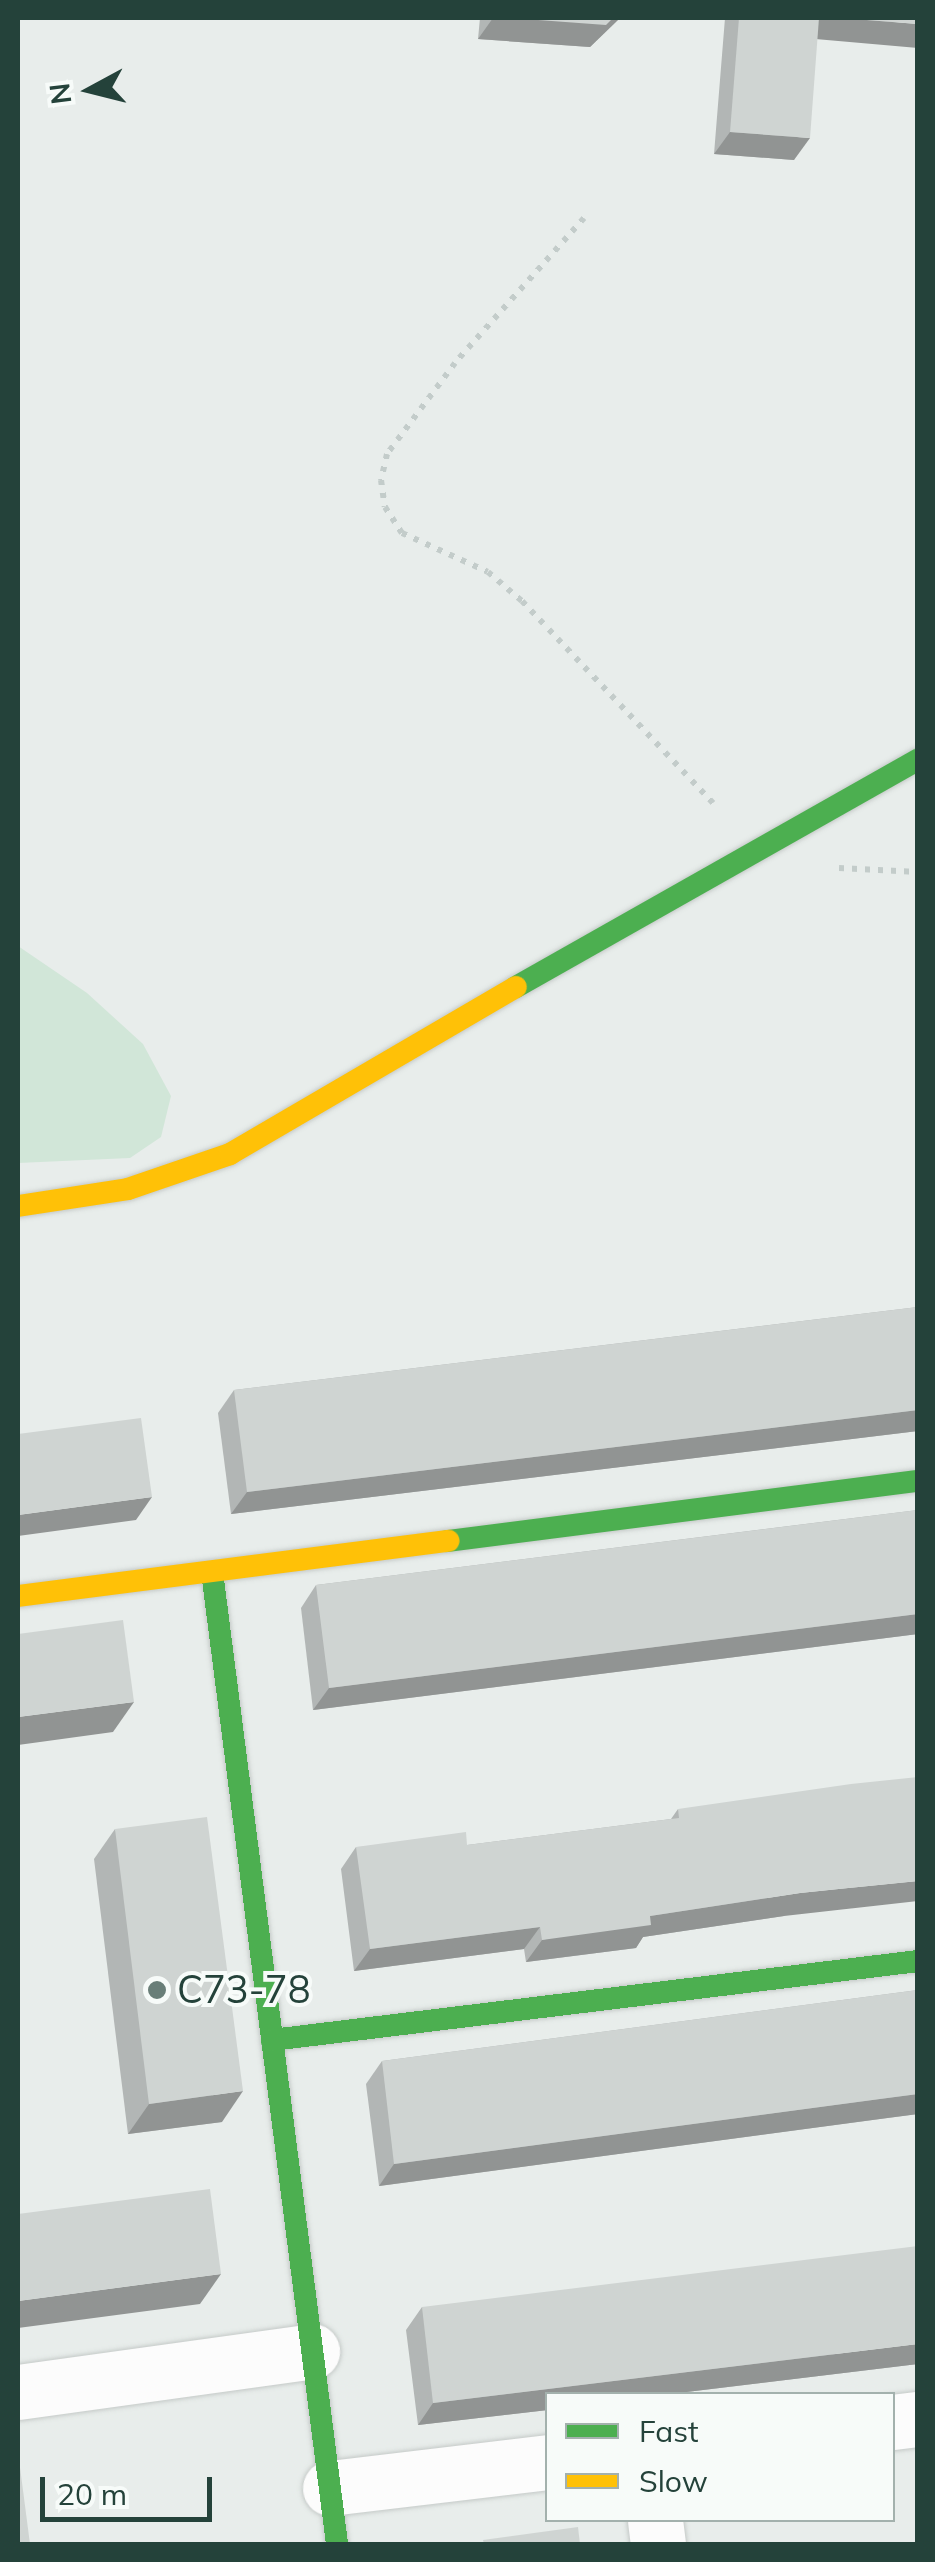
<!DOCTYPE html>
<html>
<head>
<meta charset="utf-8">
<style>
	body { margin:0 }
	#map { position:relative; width:935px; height:2562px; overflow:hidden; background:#e8edeb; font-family:Mulish,sans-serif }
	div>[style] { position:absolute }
	.green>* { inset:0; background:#d1e6d8 }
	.path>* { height:6px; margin-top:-3px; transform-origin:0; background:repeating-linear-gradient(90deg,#c3ccca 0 5px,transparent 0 13px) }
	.roads { filter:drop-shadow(0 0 2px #c5cac8) drop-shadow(0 0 2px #c5cac8) }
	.street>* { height:55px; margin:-27.5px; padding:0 27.5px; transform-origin:27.5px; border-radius:27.5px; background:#fcfcfc }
	.fast>* { height:22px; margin:-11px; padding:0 11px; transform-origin:11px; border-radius:11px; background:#4caf50 }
	.slow>* { height:22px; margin:-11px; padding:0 11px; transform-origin:11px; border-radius:11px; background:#ffc107 }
	.wall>* { inset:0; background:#b2b6b5 }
	.shaded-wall>* { inset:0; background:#919493 }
	.building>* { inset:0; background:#cfd4d2 }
	.dots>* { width:28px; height:28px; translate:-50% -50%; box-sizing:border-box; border:5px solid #f7fbf9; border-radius:50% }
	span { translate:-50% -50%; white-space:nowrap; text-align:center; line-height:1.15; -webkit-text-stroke:8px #f7fbf9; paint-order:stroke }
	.poi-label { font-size:38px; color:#24423a }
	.left { translate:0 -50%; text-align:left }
	.frame { position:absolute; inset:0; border:20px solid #24423a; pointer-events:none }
	.legend { position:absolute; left:545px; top:2392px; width:350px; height:130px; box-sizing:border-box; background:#f7fbf9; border:2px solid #a3b1ad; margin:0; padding:12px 18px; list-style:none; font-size:30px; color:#24423a }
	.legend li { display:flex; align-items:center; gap:20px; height:50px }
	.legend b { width:50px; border:2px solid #a3b1ad }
	.north { position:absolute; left:40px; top:40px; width:100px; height:100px; -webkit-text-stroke:8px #f7fbf9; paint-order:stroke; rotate:263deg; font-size:28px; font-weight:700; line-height:40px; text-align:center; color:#24423a }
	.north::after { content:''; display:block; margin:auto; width:35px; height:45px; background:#24423a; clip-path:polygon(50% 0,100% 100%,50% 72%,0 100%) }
	.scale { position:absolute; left:40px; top:2477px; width:172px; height:45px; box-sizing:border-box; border:5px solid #24423a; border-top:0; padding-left:12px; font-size:30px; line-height:35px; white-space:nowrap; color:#24423a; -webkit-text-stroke:8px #f7fbf9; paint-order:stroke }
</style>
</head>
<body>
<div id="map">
	<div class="green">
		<i style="clip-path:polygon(18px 946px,87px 993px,143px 1044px,171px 1096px,161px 1137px,130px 1158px,18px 1163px)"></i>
	</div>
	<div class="path">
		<i style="left:584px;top:218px;width:194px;rotate:131.7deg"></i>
		<i style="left:455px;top:363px;width:114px;rotate:126.8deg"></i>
		<i style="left:387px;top:454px;width:27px;rotate:103deg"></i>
		<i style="left:381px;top:480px;width:27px;rotate:82deg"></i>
		<i style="left:385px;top:507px;width:31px;rotate:57deg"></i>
		<i style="left:402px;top:533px;width:94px;rotate:24.4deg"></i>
		<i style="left:488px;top:572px;width:45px;rotate:40.5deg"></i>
		<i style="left:522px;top:601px;width:278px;rotate:46.6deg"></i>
		<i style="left:839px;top:868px;width:79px;rotate:2.9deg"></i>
	</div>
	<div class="roads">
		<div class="street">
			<i style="left:18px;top:2392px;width:297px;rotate:-7.9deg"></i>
			<i style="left:892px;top:2422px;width:26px;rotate:-7deg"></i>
			<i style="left:330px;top:2488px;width:220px;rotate:-6.8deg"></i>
			<i style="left:655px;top:2520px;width:24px;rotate:83deg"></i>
		</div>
		<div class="fast">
			<i style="left:516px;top:987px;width:462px;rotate:-29.5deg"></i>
			<i style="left:448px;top:1541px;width:474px;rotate:-7.3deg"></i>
			<i style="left:212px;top:1572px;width:980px;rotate:82.67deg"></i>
			<i style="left:272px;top:2040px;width:651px;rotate:-6.97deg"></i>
		</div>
		<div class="slow">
			<i style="left:18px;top:1206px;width:111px;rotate:-8.8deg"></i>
			<i style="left:128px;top:1189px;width:108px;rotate:-18.9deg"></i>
			<i style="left:230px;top:1154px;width:331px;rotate:-30.3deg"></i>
			<i style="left:18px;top:1596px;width:434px;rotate:-7.3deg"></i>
		</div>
	</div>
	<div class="wall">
		<i style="clip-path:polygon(480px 18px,620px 18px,590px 47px,478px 39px)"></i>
		<i style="clip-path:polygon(725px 18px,918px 18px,817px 39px,794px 160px,714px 154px)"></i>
		<i style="clip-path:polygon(918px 1307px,918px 1431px,231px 1514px,218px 1413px,234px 1390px)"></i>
		<i style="clip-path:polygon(918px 1510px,918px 1634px,313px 1710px,301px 1608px,316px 1585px)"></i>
		<i style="clip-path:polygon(678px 1809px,784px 1916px,643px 1937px,636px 1948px,526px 1962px,524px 1949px,354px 1971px,341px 1869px,356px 1847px,467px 1845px,671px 1819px)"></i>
		<i style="clip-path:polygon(115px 1829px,222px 2122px,128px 2134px,94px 1859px)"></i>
		<i style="clip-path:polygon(918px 1990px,918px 2114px,379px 2186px,366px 2084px,382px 2061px)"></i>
		<i style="clip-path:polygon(422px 2307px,918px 2364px,670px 2394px,548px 2394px,548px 2410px,418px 2425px,406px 2330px)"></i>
	</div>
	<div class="shaded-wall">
		<i style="clip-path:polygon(493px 18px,620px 18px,590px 47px,478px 39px)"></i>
		<i style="clip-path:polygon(818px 18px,841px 18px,918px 24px,918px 48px,804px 38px)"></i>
		<i style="clip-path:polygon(730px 132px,810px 138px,794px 160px,714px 154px)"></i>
		<i style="clip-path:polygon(918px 1410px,918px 1431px,231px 1514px,247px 1492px)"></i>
		<i style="clip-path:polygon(152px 1497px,136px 1520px,18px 1536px,18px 1515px)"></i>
		<i style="clip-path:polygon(918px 1614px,918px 1634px,313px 1710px,329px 1688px)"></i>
		<i style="clip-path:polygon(134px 1702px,113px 1732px,18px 1745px,18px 1717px)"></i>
		<i style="clip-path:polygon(918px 1881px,918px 1901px,784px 1916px,643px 1937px,636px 1948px,526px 1962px,542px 1940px,650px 1916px,800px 1893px)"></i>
		<i style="clip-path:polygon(540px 1927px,524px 1949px,354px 1971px,370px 1949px)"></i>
		<i style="clip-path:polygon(243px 2091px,222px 2122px,128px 2134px,149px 2104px)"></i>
		<i style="clip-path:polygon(918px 2094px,918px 2114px,379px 2186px,394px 2164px)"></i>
		<i style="clip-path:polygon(221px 2274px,200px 2304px,18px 2328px,18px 2301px)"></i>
		<i style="clip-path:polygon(918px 2344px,918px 2364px,670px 2394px,548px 2394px,548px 2410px,418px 2425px,433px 2403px)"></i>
	</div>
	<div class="building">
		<i style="clip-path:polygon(511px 18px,613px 18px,606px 25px)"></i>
		<i style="clip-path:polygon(739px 18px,819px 18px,810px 138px,730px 132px)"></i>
		<i style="clip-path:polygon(841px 18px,918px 18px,918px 24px)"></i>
		<i style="clip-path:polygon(918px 1307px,918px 1410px,247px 1492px,234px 1390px)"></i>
		<i style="clip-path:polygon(141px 1418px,152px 1497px,18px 1515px,18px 1434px)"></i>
		<i style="clip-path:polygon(918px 1510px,918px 1614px,329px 1688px,316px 1585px)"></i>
		<i style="clip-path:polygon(123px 1620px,134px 1702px,18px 1717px,18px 1634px)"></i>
		<i style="clip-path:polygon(918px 1777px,918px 1881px,800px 1893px,650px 1916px,651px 1925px,542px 1940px,540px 1927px,370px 1949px,356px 1847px,466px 1832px,467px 1845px,679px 1818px,678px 1809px,851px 1784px)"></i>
		<i style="clip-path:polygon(207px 1817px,243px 2091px,149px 2104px,115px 1829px)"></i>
		<i style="clip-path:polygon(918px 1990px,918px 2094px,394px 2164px,382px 2061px)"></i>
		<i style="clip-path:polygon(210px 2189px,221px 2274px,18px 2301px,18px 2214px)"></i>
		<i style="clip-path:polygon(918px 2246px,918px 2344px,433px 2403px,422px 2307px)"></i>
		<i style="clip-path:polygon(18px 2452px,30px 2544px,18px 2544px)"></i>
		<i style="clip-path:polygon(578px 2527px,580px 2544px,484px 2544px,483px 2540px)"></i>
	</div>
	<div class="dots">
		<i style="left:157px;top:1990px;background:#697e78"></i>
	</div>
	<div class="poi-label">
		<span class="left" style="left:177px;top:1990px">C73-78</span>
	</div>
	<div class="frame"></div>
	<ul class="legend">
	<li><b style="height:12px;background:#4caf50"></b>Fast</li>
	<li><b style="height:12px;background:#ffc107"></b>Slow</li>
	</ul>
	<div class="north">N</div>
	<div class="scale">20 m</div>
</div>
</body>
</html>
